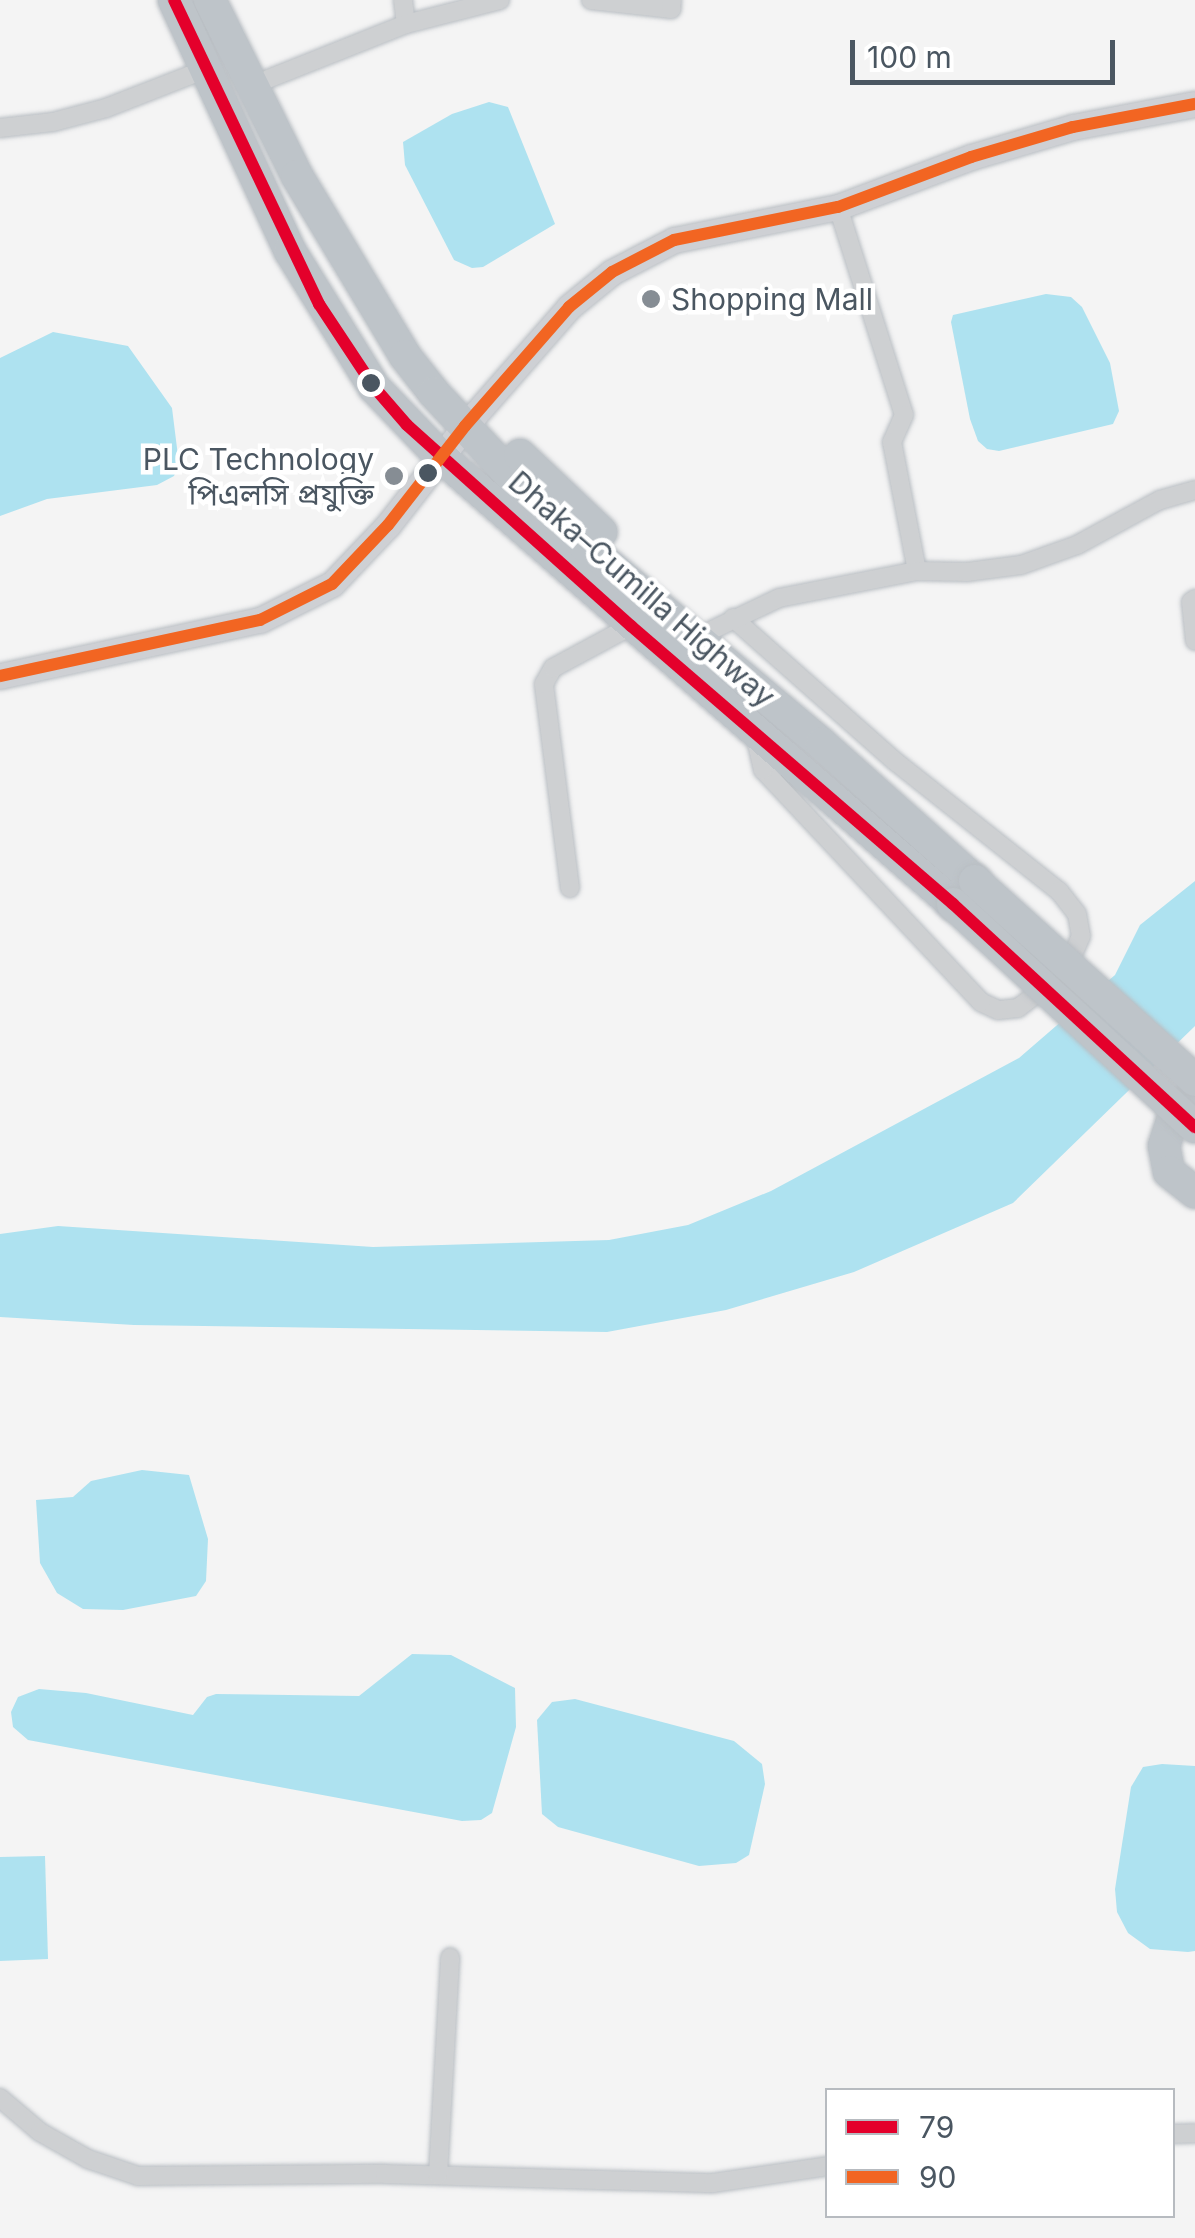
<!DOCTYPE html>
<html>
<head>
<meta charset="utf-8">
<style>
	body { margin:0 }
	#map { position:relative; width:1195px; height:2238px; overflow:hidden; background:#f4f4f4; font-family:Inter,"Noto Sans Bengali",sans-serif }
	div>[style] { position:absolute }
	.water>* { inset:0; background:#aee2f0 }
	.roads { filter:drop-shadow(0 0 2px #b9bec3) drop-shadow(0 0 2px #b9bec3) }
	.street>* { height:18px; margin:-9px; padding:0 9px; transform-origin:9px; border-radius:9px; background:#ced0d2 }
	.secondary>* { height:25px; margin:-12.5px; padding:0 12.5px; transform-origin:12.5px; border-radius:12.5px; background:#ced0d4 }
	.highway>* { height:32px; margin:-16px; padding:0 16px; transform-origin:16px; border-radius:16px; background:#bec4c9 }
	.bridges { filter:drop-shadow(0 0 2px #b9bec3) drop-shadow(0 0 2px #b9bec3) }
	.highway-bridge>* { height:32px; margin:-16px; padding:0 16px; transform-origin:16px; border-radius:16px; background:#bec4c9 }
	.bus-1>* { height:12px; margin:-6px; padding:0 6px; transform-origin:6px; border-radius:6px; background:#e4002b }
	.bus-2>* { height:12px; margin:-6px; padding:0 6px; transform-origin:6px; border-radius:6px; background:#f26522 }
	.dots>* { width:28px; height:28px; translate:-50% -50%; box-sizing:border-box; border:5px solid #fff; border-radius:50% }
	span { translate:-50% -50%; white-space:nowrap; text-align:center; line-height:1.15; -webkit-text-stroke:9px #fff; paint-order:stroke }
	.poi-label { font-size:30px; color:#4a5661 }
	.left { translate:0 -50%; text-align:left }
	.right { translate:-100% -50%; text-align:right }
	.street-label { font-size:30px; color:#4a5661 }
	.legend { position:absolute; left:825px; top:2088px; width:350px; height:130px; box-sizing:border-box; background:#fff; border:2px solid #b7bbc0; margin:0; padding:12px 18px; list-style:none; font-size:30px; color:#4a5661 }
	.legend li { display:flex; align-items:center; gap:20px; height:50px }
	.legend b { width:50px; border:2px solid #b7bbc0 }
	.scale { position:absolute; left:850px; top:40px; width:265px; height:45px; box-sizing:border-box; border:5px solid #4a5661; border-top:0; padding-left:12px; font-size:30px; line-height:35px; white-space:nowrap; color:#4a5661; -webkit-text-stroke:8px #fff; paint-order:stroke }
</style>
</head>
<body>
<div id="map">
	<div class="water">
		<i style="clip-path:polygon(489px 102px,508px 107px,555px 224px,483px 267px,472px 268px,454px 260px,405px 165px,403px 142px,452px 114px)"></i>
		<i style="clip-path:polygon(1046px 294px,1071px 297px,1082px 307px,1110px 363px,1119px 411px,1113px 424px,999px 451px,987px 449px,978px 441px,970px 419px,951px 322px,953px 315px)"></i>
		<i style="clip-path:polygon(53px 332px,128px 346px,172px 408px,179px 464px,174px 476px,157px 485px,47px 499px,0 516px,0 358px)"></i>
		<i style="clip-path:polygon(1195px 881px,1195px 1026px,1013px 1203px,854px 1272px,726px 1310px,607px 1332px,134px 1325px,0 1317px,0 1234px,58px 1226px,373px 1247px,609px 1240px,688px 1225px,771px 1191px,1019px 1058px,1115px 975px,1140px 925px)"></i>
		<i style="clip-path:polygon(142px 1470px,189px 1475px,208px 1539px,206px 1581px,196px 1596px,123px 1610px,83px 1609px,57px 1593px,40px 1563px,36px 1500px,73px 1497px,91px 1481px)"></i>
		<i style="clip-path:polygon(412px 1654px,451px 1655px,515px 1688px,516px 1727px,492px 1813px,481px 1820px,462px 1821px,28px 1740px,13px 1727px,11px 1712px,18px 1697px,39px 1689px,86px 1693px,193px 1715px,207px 1697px,216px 1694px,359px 1696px)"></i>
		<i style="clip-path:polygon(575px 1699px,734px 1741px,762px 1764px,765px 1784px,749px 1855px,736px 1863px,699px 1866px,558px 1827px,542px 1814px,537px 1720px,552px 1702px)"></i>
		<i style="clip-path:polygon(1162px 1764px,1195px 1766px,1195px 1951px,1188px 1952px,1150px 1949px,1128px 1933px,1117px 1912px,1115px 1889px,1131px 1787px,1143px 1767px)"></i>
		<i style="clip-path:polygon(45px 1856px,48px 1959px,0 1961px,0 1857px)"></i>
	</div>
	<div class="roads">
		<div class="street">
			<i style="left:403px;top:0;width:24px;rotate:83deg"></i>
			<i style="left:591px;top:0;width:81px;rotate:6.4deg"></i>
			<i style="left:671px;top:9px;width:9px;rotate:-84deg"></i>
			<i style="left:268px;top:79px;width:149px;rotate:-21.7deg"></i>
			<i style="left:406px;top:24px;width:97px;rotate:-14.3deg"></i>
			<i style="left:0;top:128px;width:53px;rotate:-6.5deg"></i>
			<i style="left:53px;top:122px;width:55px;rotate:-14.8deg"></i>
			<i style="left:106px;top:108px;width:107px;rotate:-21.3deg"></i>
			<i style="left:838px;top:207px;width:218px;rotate:72.4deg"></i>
			<i style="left:904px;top:415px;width:30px;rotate:114deg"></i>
			<i style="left:892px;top:442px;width:131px;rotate:79deg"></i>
			<i style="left:1195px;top:599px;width:5px;rotate:143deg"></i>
			<i style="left:1191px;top:602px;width:39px;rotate:84deg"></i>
			<i style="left:733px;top:618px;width:217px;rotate:41.5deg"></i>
			<i style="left:896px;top:762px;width:208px;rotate:38.4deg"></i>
			<i style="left:1059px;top:891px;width:29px;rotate:52deg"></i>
			<i style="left:1077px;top:914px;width:22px;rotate:80deg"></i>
			<i style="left:1081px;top:936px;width:39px;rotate:114deg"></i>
			<i style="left:1065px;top:972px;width:59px;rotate:142.5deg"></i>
			<i style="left:1018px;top:1008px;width:20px;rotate:174deg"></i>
			<i style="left:998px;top:1010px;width:19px;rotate:-155deg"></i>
			<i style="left:981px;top:1002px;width:318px;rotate:-133.2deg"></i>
			<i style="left:763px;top:770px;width:40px;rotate:-103deg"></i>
			<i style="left:712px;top:630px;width:74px;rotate:-25.5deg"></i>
			<i style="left:779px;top:598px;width:141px;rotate:-11.1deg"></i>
			<i style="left:917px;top:571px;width:50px;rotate:1.1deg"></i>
			<i style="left:967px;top:572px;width:54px;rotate:-7.4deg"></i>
			<i style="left:1021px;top:565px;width:59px;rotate:-19.7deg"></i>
			<i style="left:1077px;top:545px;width:94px;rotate:-28.5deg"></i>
			<i style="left:1160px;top:500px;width:36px;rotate:-16deg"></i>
			<i style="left:570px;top:888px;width:206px;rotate:-97.3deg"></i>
			<i style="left:544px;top:684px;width:18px;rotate:-61deg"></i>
			<i style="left:553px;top:668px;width:89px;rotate:-28.3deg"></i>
			<i style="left:0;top:2098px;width:52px;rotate:40.4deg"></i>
			<i style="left:40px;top:2132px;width:55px;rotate:29.4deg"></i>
			<i style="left:88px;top:2159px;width:53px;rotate:18.8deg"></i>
			<i style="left:138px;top:2176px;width:247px;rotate:-0.5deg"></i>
			<i style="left:385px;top:2174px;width:328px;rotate:1.6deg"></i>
			<i style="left:713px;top:2183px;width:116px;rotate:-8.4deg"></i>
			<i style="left:1172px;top:2134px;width:23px;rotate:-2deg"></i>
			<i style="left:438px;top:2175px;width:218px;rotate:-86.8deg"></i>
		</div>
		<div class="secondary">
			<i style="left:0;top:676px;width:266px;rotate:-12.2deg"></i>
			<i style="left:260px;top:620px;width:80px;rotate:-26.6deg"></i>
			<i style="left:332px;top:584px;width:81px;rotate:-46.5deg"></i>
			<i style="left:388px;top:525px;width:125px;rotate:-52.1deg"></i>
			<i style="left:465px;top:426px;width:158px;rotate:-48.8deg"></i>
			<i style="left:569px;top:307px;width:55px;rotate:-39.1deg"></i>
			<i style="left:612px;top:272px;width:70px;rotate:-27.3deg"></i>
			<i style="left:674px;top:240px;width:167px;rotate:-11.4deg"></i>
			<i style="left:838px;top:207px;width:142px;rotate:-20.6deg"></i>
			<i style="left:971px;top:157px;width:106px;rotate:-16.4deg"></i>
			<i style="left:1073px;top:127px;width:124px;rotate:-10.7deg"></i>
		</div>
		<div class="highway">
			<i style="left:174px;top:0;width:277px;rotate:65.2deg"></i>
			<i style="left:290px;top:251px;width:160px;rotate:58.3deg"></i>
			<i style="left:374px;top:387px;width:97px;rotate:46.3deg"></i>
			<i style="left:441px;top:457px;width:680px;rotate:41.12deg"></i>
			<i style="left:210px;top:0;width:196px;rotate:63.7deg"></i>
			<i style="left:297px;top:176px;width:210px;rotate:59deg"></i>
			<i style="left:405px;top:356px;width:47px;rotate:51.9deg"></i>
			<i style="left:434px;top:393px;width:158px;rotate:47deg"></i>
			<i style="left:542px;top:509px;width:366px;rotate:40deg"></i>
			<i style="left:822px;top:744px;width:205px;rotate:41.8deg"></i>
			<i style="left:520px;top:455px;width:112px;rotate:43.5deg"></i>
			<i style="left:1195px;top:1092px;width:34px;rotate:130deg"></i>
			<i style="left:1173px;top:1118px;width:29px;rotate:108deg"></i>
			<i style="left:1164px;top:1146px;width:26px;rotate:79deg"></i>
			<i style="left:1169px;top:1172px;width:33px;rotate:38deg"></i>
		</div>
	</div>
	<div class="bridges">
		<div class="highway-bridge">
			<i style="left:975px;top:881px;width:297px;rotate:42.1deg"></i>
			<i style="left:953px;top:904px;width:329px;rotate:42.7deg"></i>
		</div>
	</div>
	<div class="bus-1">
		<i style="left:174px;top:0;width:337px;rotate:64.5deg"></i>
		<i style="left:319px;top:304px;width:100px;rotate:56.5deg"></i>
		<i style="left:374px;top:387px;width:50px;rotate:49deg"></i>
		<i style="left:407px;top:425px;width:301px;rotate:41.9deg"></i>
		<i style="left:631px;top:626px;width:425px;rotate:40.8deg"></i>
		<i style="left:953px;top:904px;width:329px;rotate:42.7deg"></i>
	</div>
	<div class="bus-2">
		<i style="left:0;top:676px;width:266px;rotate:-12.2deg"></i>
		<i style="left:260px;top:620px;width:80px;rotate:-26.6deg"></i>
		<i style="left:332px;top:584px;width:81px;rotate:-46.5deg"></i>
		<i style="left:388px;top:525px;width:125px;rotate:-52.1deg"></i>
		<i style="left:465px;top:426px;width:158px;rotate:-48.8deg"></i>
		<i style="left:569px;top:307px;width:55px;rotate:-39.1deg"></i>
		<i style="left:612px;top:272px;width:70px;rotate:-27.3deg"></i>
		<i style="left:674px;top:240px;width:167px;rotate:-11.4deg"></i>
		<i style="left:838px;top:207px;width:142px;rotate:-20.6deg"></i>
		<i style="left:971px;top:157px;width:106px;rotate:-16.4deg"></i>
		<i style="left:1073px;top:127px;width:124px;rotate:-10.7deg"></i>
	</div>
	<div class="dots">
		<i style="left:651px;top:299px;background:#868d94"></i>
		<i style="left:371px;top:383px;background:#4a5661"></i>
		<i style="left:428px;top:473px;background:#4a5661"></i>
		<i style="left:394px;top:476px;background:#868d94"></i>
	</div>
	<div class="poi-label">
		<span class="left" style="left:671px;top:299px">Shopping Mall</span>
		<span class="right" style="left:374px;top:476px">PLC Technology<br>পিএলসি প্রযুক্তি</span>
	</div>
	<div class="street-label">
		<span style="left:642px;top:589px;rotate:41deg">Dhaka–Cumilla Highway</span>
	</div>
	<ul class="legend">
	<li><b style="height:12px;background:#e4002b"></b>79</li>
	<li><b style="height:12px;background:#f26522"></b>90</li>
	</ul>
	<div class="scale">100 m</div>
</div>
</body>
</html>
